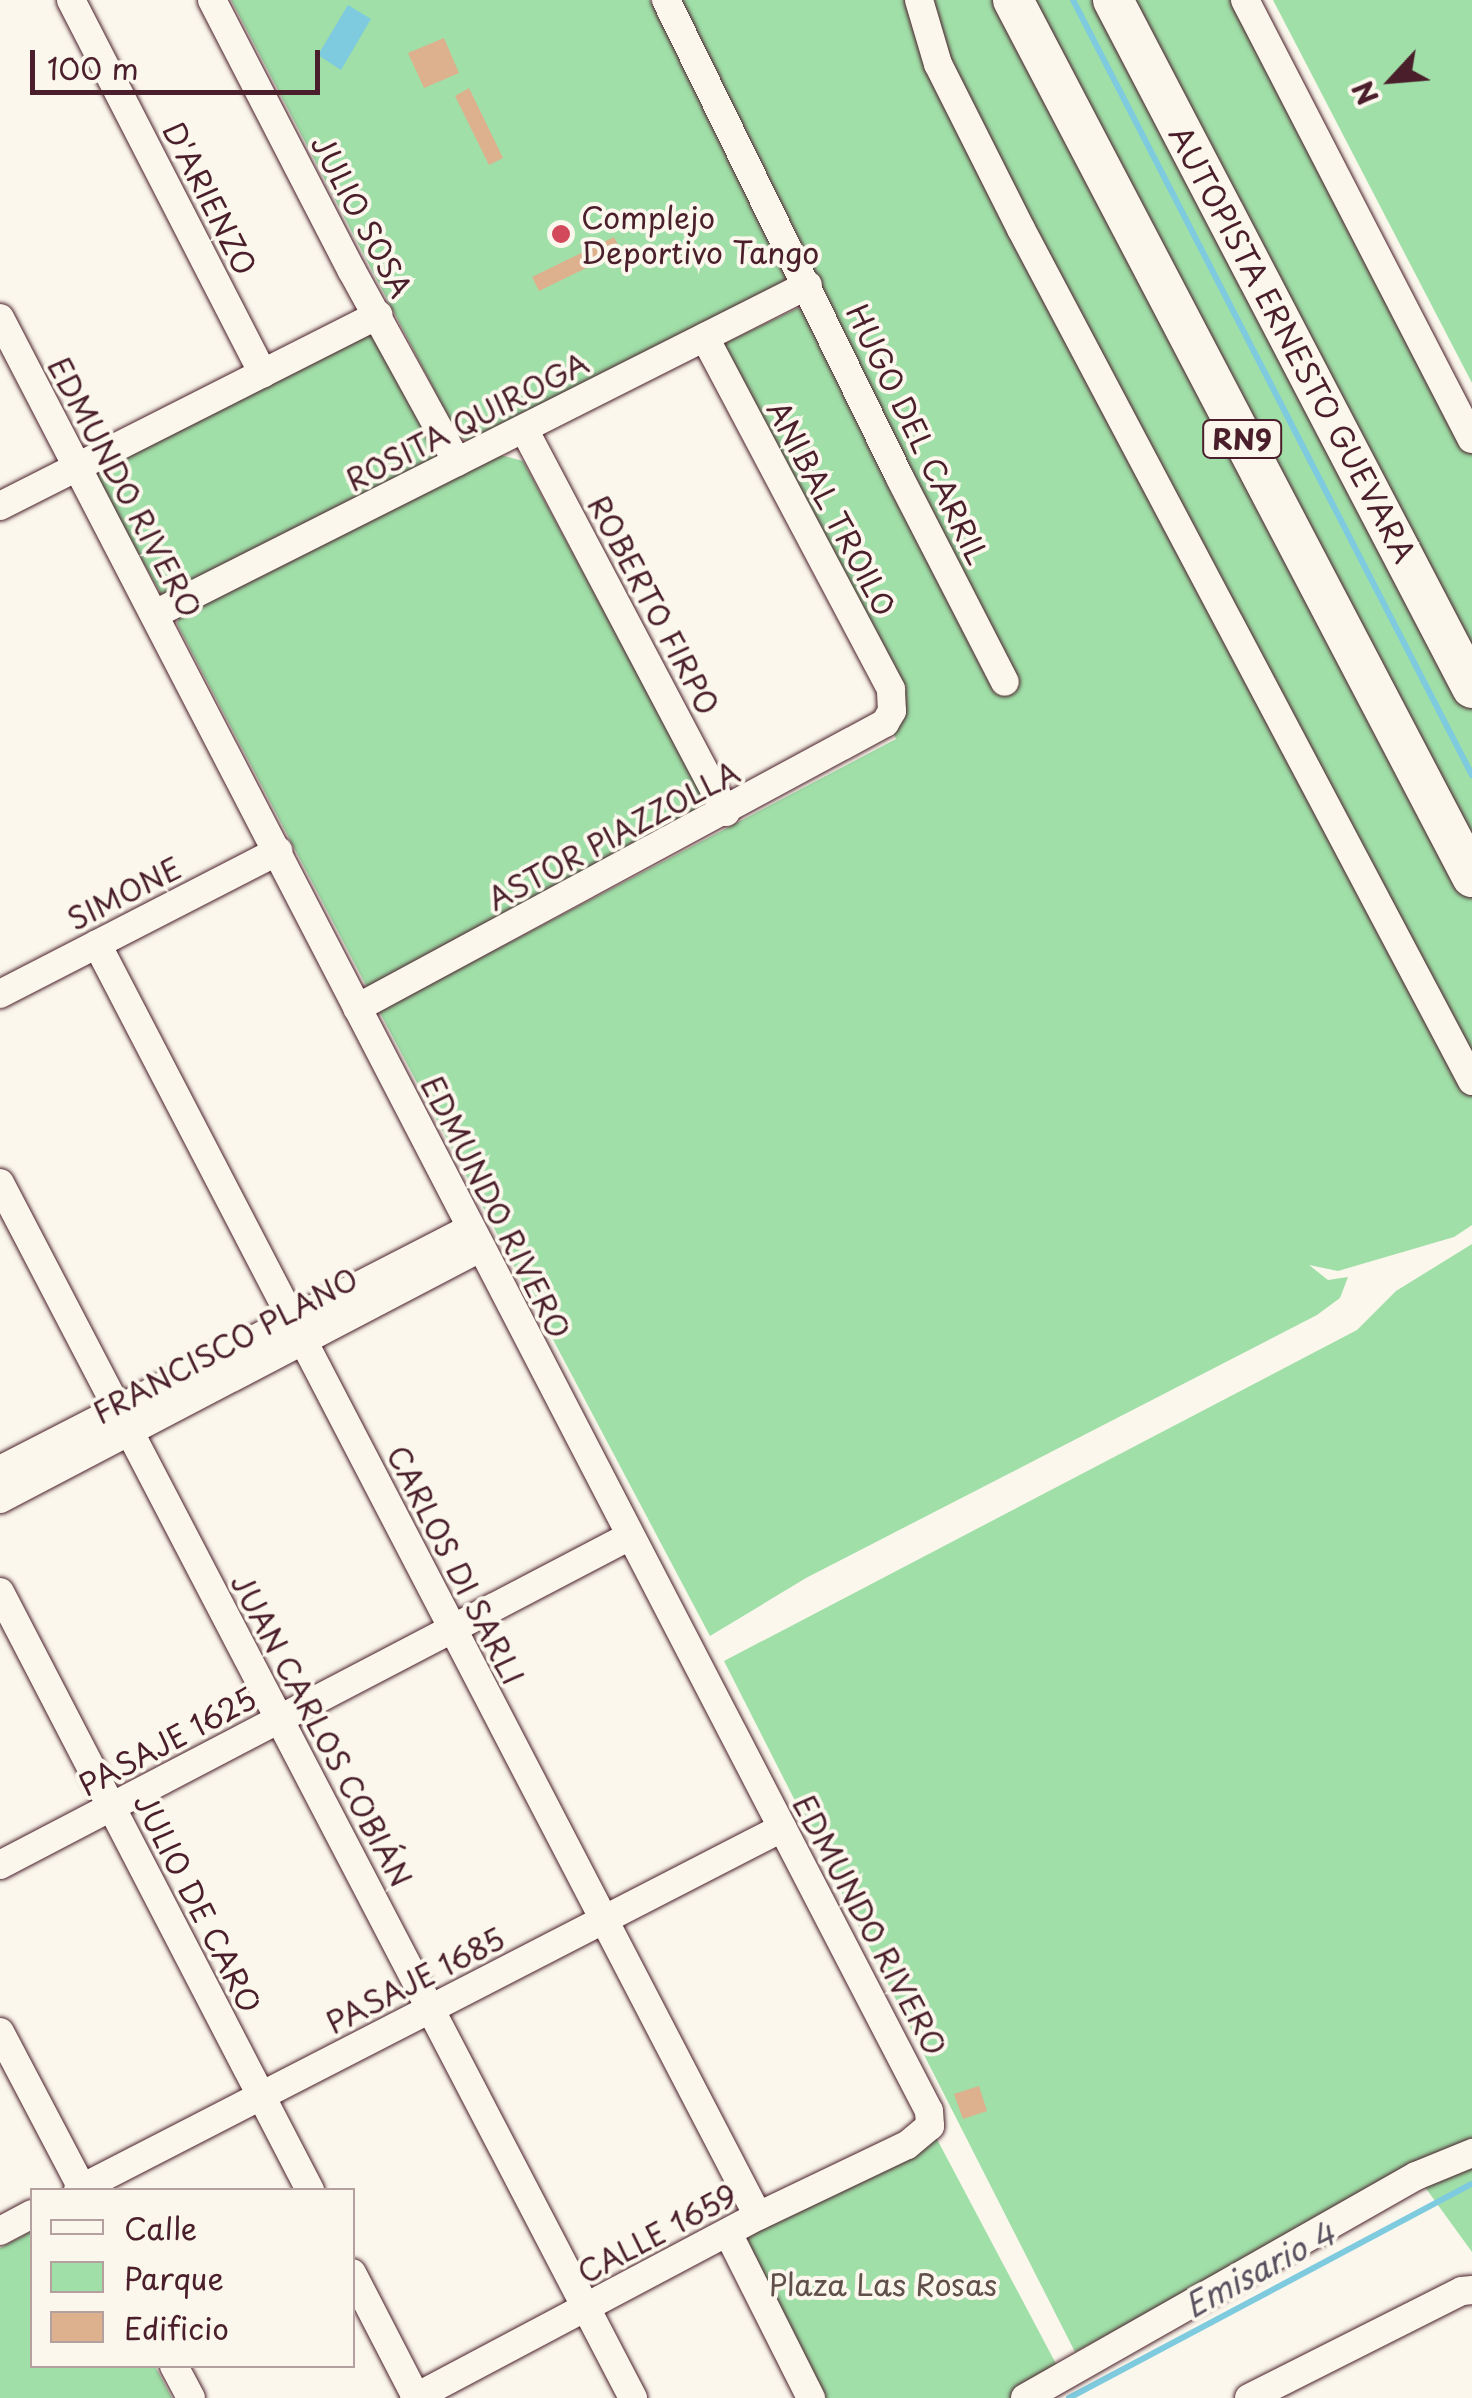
<!DOCTYPE html>
<html>
<head>
<meta charset="utf-8">
<style>
	body { margin:0 }
	#map { position:relative; width:1472px; height:2398px; overflow:hidden; background:#fbf7ec; font-family:"Playpen Sans",sans-serif }
	div>[style] { position:absolute }
	.green>* { inset:0; background:#a0dfa8 }
	.water>* { inset:0; background:#7ecade }
	.stream>* { height:6px; margin:-3px; padding:0 3px; transform-origin:3px; border-radius:3px; background:#7ecade }
	.building>* { inset:0; background:#ddb08e }
	.roads { filter:drop-shadow(0 0 2px #4a1f2b) drop-shadow(0 0 2px #4a1f2b) }
	.minor>* { height:28px; margin:-14px; padding:0 14px; transform-origin:14px; border-radius:14px; background:#fbf7ec }
	.highway>* { height:40px; margin:-20px; padding:0 20px; transform-origin:20px; border-radius:20px; background:#fbf7ec }
	.dots>* { width:28px; height:28px; translate:-50% -50%; box-sizing:border-box; border:5px solid #fbf7ec; border-radius:50% }
	span { translate:-50% -50%; white-space:nowrap; text-align:center; line-height:1.15; -webkit-text-stroke:8px #fbf7ec; paint-order:stroke }
	.shield-label span { padding:2px 8px; background:#fbf7ec; border:2px solid; border-radius:8px; -webkit-text-stroke-width:0 }
	.shield-label { font-size:28px; color:#4a1f2b; font-weight:700 }
	.street-label { font-size:30px; color:#4a1f2b }
	.poi-label { font-size:30px; color:#4a1f2b }
	.left { translate:0 -50%; text-align:left }
	.park-label { font-size:30px; color:#604f4a }
	.water-label { font-size:32px; color:#5a5261; font-style:italic }
	.legend { position:absolute; left:30px; top:2188px; width:325px; height:180px; box-sizing:border-box; background:#fbf7ec; border:2px solid #b4a19f; margin:0; padding:12px 18px; list-style:none; font-size:30px; color:#4a1f2b }
	.legend li { display:flex; align-items:center; gap:20px; height:50px }
	.legend b { width:50px; border:2px solid #b4a19f }
	.north { position:absolute; left:1342px; top:30px; width:100px; height:100px; -webkit-text-stroke:8px #fbf7ec; paint-order:stroke; rotate:244deg; font-size:28px; font-weight:700; line-height:40px; text-align:center; color:#4a1f2b }
	.north::after { content:''; display:block; margin:auto; width:35px; height:45px; background:#4a1f2b; clip-path:polygon(50% 0,100% 100%,50% 72%,0 100%) }
	.scale { position:absolute; left:30px; top:50px; width:290px; height:45px; box-sizing:border-box; border:5px solid #4a1f2b; border-top:0; padding-left:12px; font-size:30px; line-height:35px; white-space:nowrap; color:#4a1f2b; -webkit-text-stroke:8px #fbf7ec; paint-order:stroke }
</style>
</head>
<body>
<div id="map">
	<div class="green">
		<i style="clip-path:polygon(231px 0,650px 0,789px 273px,781px 285px,472px 443px,459px 437px)"></i>
		<i style="clip-path:polygon(666px 0,1245px 0,1472px 439px,1472px 1225px,1454px 1237px,1338px 1271px,1309px 1265px,1328px 1280px,1348px 1277px,1340px 1298px,1317px 1315px,806px 1578px,710px 1636px,379px 1011px,896px 739px,890px 726px,899px 712px,723px 353px,725px 343px,798px 308px,811px 312px)"></i>
		<i style="clip-path:polygon(1273px 0,1472px 0,1472px 383px)"></i>
		<i style="clip-path:polygon(369px 333px,381px 339px,442px 457px,167px 596px,161px 594px,96px 478px,100px 469px)"></i>
		<i style="clip-path:polygon(500px 455px,523px 461px,709px 806px,369px 991px,177px 624px,179px 615px)"></i>
		<i style="clip-path:polygon(1472px 1244px,1472px 2252px,1414px 2172px,1075px 2352px,724px 1661px,1357px 1330px,1396px 1291px)"></i>
		<i style="clip-path:polygon(930px 2126px,1063px 2377px,1025px 2398px,811px 2398px,728px 2233px)"></i>
		<i style="clip-path:polygon(32px 2231px,32px 2366px,155px 2366px,172px 2398px,0 2398px,0 2248px)"></i>
	</div>
	<div class="water">
		<i style="clip-path:polygon(348px 5px,371px 19px,341px 70px,318px 55px)"></i>
	</div>
	<div class="stream">
		<i style="left:1073px;top:0;width:872px;rotate:62.76deg"></i>
		<i style="left:1069px;top:2398px;width:456px;rotate:-28deg"></i>
	</div>
	<div class="building">
		<i style="clip-path:polygon(444px 38px,459px 73px,424px 88px,408px 53px)"></i>
		<i style="clip-path:polygon(469px 88px,503px 158px,489px 165px,455px 96px)"></i>
		<i style="clip-path:polygon(614px 237px,621px 251px,539px 291px,532px 277px)"></i>
		<i style="clip-path:polygon(979px 2086px,987px 2111px,963px 2119px,954px 2094px)"></i>
	</div>
	<div class="roads">
		<div class="minor">
			<i style="left:71px;top:0;width:420px;rotate:62.8deg"></i>
			<i style="left:212px;top:0;width:305px;rotate:62.7deg"></i>
			<i style="left:352px;top:271px;width:218px;rotate:61.2deg"></i>
			<i style="left:666px;top:0;width:532px;rotate:63.92deg"></i>
			<i style="left:900px;top:478px;width:229px;rotate:62.8deg"></i>
			<i style="left:919px;top:0;width:67px;rotate:73.5deg"></i>
			<i style="left:938px;top:64px;width:185px;rotate:63.3deg"></i>
			<i style="left:1021px;top:229px;width:964px;rotate:62.11deg"></i>
			<i style="left:1245px;top:0;width:494px;rotate:62.7deg"></i>
			<i style="left:0;top:318px;width:2019px;rotate:62.61deg"></i>
			<i style="left:929px;top:2111px;width:15px;rotate:86deg"></i>
			<i style="left:930px;top:2126px;width:30px;rotate:140deg"></i>
			<i style="left:907px;top:2145px;width:165px;rotate:154.5deg"></i>
			<i style="left:758px;top:2216px;width:389px;rotate:152.1deg"></i>
			<i style="left:524px;top:429px;width:433px;rotate:62.2deg"></i>
			<i style="left:0;top:506px;width:424px;rotate:-26.8deg"></i>
			<i style="left:155px;top:614px;width:731px;rotate:-26.74deg"></i>
			<i style="left:97px;top:944px;width:1433px;rotate:62.54deg"></i>
			<i style="left:0;top:994px;width:313px;rotate:-27.2deg"></i>
			<i style="left:357px;top:1008px;width:600px;rotate:-28.36deg"></i>
			<i style="left:885px;top:723px;width:14px;rotate:-60deg"></i>
			<i style="left:892px;top:711px;width:22px;rotate:-93deg"></i>
			<i style="left:891px;top:689px;width:398px;rotate:-117.9deg"></i>
			<i style="left:0;top:1183px;width:1370px;rotate:62.48deg"></i>
			<i style="left:0;top:1470px;width:527px;rotate:-27.2deg"></i>
			<i style="left:0;top:1499px;width:542px;rotate:-27.61deg"></i>
			<i style="left:0;top:1592px;width:674px;rotate:62.6deg"></i>
			<i style="left:0;top:1865px;width:711px;rotate:-27.57deg"></i>
			<i style="left:0;top:2032px;width:178px;rotate:62.3deg"></i>
			<i style="left:78px;top:2190px;width:792px;rotate:-27.21deg"></i>
			<i style="left:0;top:2231px;width:36px;rotate:-28deg"></i>
			<i style="left:728px;top:2233px;width:185px;rotate:63.3deg"></i>
			<i style="left:352px;top:2273px;width:140px;rotate:62.7deg"></i>
			<i style="left:174px;top:2366px;width:36px;rotate:62deg"></i>
			<i style="left:1025px;top:2398px;width:450px;rotate:-29.6deg"></i>
			<i style="left:1416px;top:2176px;width:61px;rotate:-22.3deg"></i>
			<i style="left:1249px;top:2398px;width:238px;rotate:-26.7deg"></i>
			<i style="left:1462px;top:2291px;width:10px;rotate:-6deg"></i>
		</div>
		<div class="highway">
			<i style="left:1013px;top:0;width:990px;rotate:62.37deg"></i>
			<i style="left:1113px;top:0;width:776px;rotate:62.44deg"></i>
		</div>
	</div>
	<div class="dots">
		<i style="left:561px;top:234px;background:#d1495b"></i>
	</div>
	<div class="shield-label">
		<span style="left:1242px;top:439px">RN9</span>
	</div>
	<div class="street-label">
		<span style="left:210px;top:198px;rotate:63deg">D'ARIENZO</span>
		<span style="left:362px;top:216px;rotate:62deg">JULIO SOSA</span>
		<span style="left:1293px;top:344px;rotate:62deg">AUTOPISTA ERNESTO GUEVARA</span>
		<span style="left:467px;top:421px;rotate:-27deg">ROSITA QUIROGA</span>
		<span style="left:918px;top:434px;rotate:64deg">HUGO DEL CARRIL</span>
		<span style="left:125px;top:487px;rotate:62deg">EDMUNDO RIVERO</span>
		<span style="left:832px;top:508px;rotate:62deg">ANIBAL TROILO</span>
		<span style="left:654px;top:605px;rotate:62deg">ROBERTO FIRPO</span>
		<span style="left:613px;top:835px;rotate:-28deg">ASTOR PIAZZOLLA</span>
		<span style="left:124px;top:893px;rotate:-27deg">SIMONE</span>
		<span style="left:496px;top:1207px;rotate:63deg">EDMUNDO RIVERO</span>
		<span style="left:225px;top:1345px;rotate:-28deg">FRANCISCO PLANO</span>
		<span style="left:456px;top:1565px;rotate:63deg">CARLOS DI SARLI</span>
		<span style="left:322px;top:1730px;rotate:62deg">JUAN CARLOS COBIÁN</span>
		<span style="left:167px;top:1741px;rotate:-28deg">PASAJE 1625</span>
		<span style="left:198px;top:1903px;rotate:63deg">JULIO DE CARO</span>
		<span style="left:870px;top:1925px;rotate:62deg">EDMUNDO RIVERO</span>
		<span style="left:415px;top:1980px;rotate:-27deg">PASAJE 1685</span>
		<span style="left:657px;top:2233px;rotate:-28deg">CALLE 1659</span>
	</div>
	<div class="poi-label">
		<span class="left" style="left:581px;top:234px">Complejo<br>Deportivo Tango</span>
	</div>
	<div class="park-label">
		<span style="left:883px;top:2284px">Plaza Las Rosas</span>
	</div>
	<div class="water-label">
		<span style="left:1259px;top:2269px;rotate:-28deg">Emisario 4</span>
	</div>
	<ul class="legend">
	<li><b style="height:12px;background:#fbf7ec"></b>Calle</li>
	<li><b style="height:28px;background:#a0dfa8"></b>Parque</li>
	<li><b style="height:28px;background:#ddb08e"></b>Edificio</li>
	</ul>
	<div class="north">N</div>
	<div class="scale">100 m</div>
</div>
</body>
</html>
